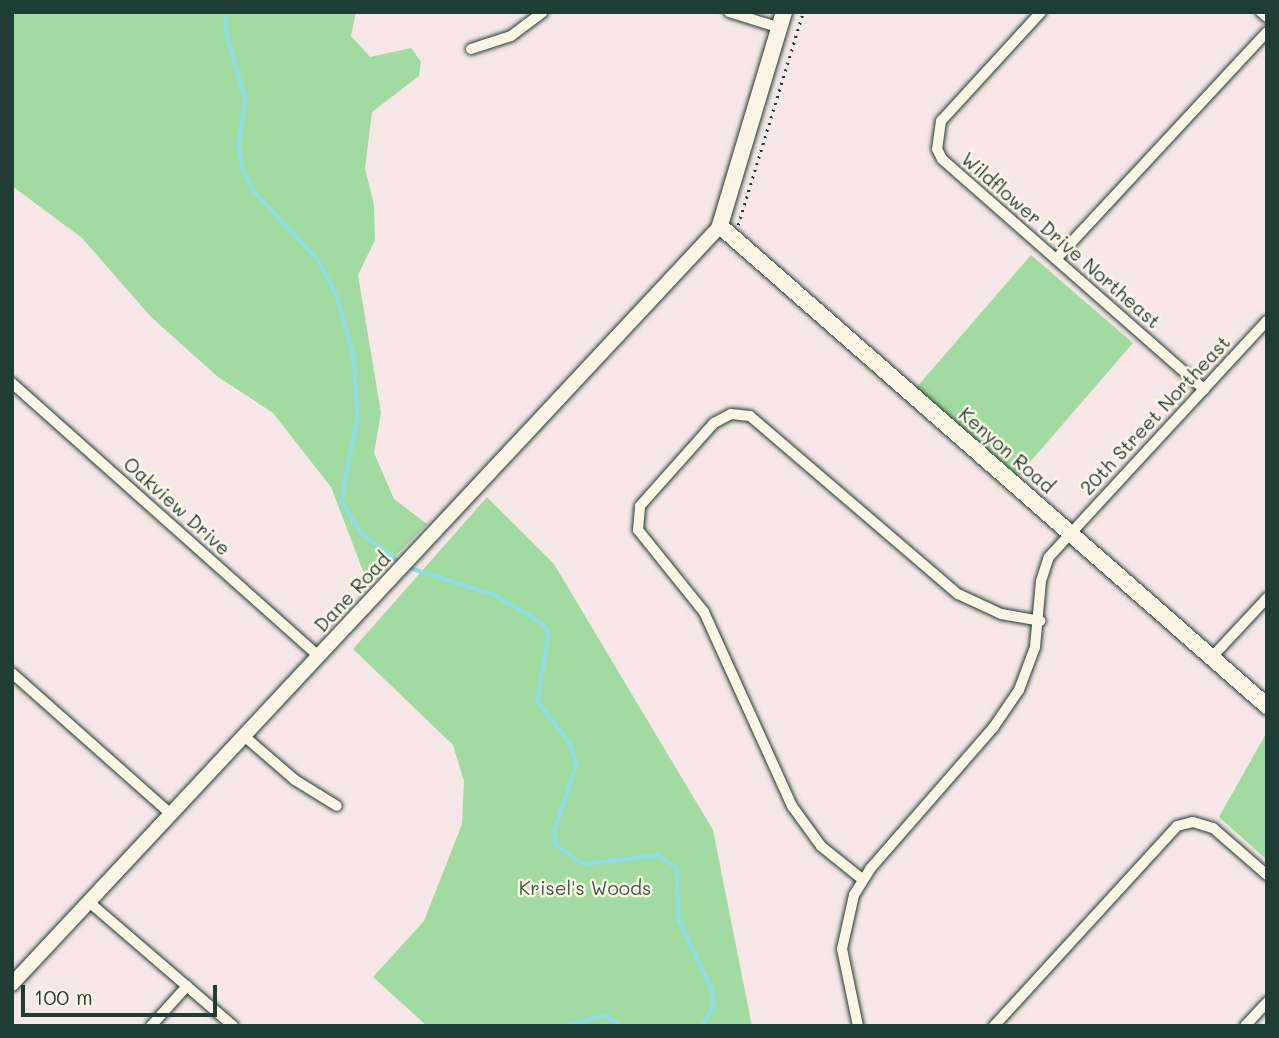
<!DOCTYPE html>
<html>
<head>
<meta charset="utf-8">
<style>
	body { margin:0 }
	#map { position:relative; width:1279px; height:1038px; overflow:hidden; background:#f7e7e8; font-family:Mali,sans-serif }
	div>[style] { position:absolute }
	.green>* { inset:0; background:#a2dba0 }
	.stream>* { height:3.5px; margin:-1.75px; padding:0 1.75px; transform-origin:1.75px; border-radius:1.75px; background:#8edee8 }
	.path>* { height:2.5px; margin-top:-1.25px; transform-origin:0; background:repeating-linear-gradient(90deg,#1f3d34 0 2px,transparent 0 7px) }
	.roads { filter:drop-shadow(0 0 2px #1f3d34) drop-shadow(0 0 2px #1f3d34) }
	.minor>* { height:10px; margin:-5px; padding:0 5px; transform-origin:5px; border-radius:5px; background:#fcf5e5 }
	.tertiary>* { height:14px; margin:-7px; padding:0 7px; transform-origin:7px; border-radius:7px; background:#fcf5e5 }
	.secondary>* { height:16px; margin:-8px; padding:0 8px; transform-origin:8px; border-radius:8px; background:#fcf5e5 }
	span { translate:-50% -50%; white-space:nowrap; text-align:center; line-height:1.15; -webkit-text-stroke:5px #fcf5e5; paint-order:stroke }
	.street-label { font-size:19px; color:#1f3d34 }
	.park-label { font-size:19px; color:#395d4a }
	.frame { position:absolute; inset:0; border:14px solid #1f3d34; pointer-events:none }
	.scale { position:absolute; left:21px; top:985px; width:196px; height:32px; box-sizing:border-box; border:4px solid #1f3d34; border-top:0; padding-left:9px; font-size:21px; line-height:24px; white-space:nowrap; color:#1f3d34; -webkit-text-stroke:5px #fcf5e5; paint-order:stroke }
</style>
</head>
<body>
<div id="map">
	<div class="green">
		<i style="clip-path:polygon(12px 12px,356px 12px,351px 36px,370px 57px,411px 48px,421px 62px,419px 76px,372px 112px,365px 168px,374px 205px,375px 240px,358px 275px,381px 413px,374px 453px,394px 499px,427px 524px,368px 584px,331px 487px,273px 413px,218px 377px,151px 317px,82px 238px,12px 186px)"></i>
		<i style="clip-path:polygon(1031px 255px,1133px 343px,1018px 476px,916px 388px)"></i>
		<i style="clip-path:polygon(487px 497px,554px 564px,713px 830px,752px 1026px,427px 1026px,373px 977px,424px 921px,462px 824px,464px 781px,453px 745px,353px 649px)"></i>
		<i style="clip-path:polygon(1267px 732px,1267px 860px,1219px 817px)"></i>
	</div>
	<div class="stream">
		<i style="left:225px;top:12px;width:27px;rotate:84deg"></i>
		<i style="left:228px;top:39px;width:63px;rotate:73.3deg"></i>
		<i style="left:246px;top:99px;width:48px;rotate:98.5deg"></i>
		<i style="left:239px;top:146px;width:24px;rotate:81deg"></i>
		<i style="left:243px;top:170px;width:24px;rotate:62deg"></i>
		<i style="left:254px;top:191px;width:96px;rotate:47.1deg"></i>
		<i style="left:319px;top:261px;width:42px;rotate:62.8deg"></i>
		<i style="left:338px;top:298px;width:61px;rotate:74.8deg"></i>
		<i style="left:354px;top:357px;width:60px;rotate:86.2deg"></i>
		<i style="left:358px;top:417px;width:86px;rotate:100.8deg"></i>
		<i style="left:342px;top:501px;width:37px;rotate:59deg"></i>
		<i style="left:361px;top:533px;width:50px;rotate:36.9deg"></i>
		<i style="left:407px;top:567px;width:91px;rotate:17.8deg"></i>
		<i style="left:494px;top:595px;width:54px;rotate:29.9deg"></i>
		<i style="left:541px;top:622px;width:14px;rotate:54deg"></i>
		<i style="left:549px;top:633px;width:70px;rotate:99.1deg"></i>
		<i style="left:538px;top:702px;width:52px;rotate:52deg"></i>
		<i style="left:570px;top:743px;width:22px;rotate:72deg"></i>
		<i style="left:577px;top:764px;width:70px;rotate:108.4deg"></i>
		<i style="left:555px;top:830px;width:14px;rotate:90deg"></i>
		<i style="left:555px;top:844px;width:35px;rotate:35deg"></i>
		<i style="left:584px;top:864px;width:75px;rotate:-6.9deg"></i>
		<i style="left:658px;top:855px;width:23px;rotate:34deg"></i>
		<i style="left:677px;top:868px;width:52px;rotate:87.8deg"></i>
		<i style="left:679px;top:920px;width:76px;rotate:64.4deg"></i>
		<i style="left:712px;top:989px;width:17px;rotate:83deg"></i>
		<i style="left:714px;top:1006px;width:23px;rotate:119deg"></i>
		<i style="left:564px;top:1026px;width:42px;rotate:-15deg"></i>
		<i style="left:605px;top:1015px;width:20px;rotate:33deg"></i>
	</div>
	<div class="path">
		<i style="left:738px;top:225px;width:223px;rotate:-73deg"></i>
	</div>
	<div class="roads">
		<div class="minor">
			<i style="left:729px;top:12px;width:53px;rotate:17.4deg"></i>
			<i style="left:1041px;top:12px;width:148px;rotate:132.5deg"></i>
			<i style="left:941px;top:121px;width:28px;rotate:98deg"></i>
			<i style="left:937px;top:149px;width:11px;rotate:63deg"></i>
			<i style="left:942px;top:159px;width:349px;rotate:41.3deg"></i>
			<i style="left:1261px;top:12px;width:8px;rotate:40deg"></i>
			<i style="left:471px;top:49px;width:42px;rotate:-18deg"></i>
			<i style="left:511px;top:36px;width:40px;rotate:-37deg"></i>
			<i style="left:1056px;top:259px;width:310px;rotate:-47.1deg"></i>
			<i style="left:12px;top:383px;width:410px;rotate:41.7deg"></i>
			<i style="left:1212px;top:657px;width:81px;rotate:-47deg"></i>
			<i style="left:12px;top:673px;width:213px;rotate:41.6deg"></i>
			<i style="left:244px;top:736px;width:67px;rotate:40.8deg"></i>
			<i style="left:295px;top:780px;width:49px;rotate:31.8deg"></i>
			<i style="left:862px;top:879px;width:53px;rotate:-141.2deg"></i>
			<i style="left:821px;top:846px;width:49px;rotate:-125.9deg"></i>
			<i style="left:792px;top:806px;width:213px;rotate:-114.4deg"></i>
			<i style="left:704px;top:612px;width:105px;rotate:-128.8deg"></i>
			<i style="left:638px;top:530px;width:24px;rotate:-85deg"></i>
			<i style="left:640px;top:506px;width:111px;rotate:-48.3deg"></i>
			<i style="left:714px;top:423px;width:19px;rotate:-28deg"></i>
			<i style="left:731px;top:414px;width:19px;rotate:6deg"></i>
			<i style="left:750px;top:416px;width:274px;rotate:40.6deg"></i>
			<i style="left:958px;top:594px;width:47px;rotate:24.9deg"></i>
			<i style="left:1001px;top:614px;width:40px;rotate:10deg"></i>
			<i style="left:89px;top:902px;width:190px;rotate:40.7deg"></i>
			<i style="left:151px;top:1026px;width:54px;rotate:-48deg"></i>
			<i style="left:858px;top:1026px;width:79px;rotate:-101.7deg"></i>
			<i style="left:842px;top:949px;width:55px;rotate:-77.5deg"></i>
			<i style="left:854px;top:895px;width:31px;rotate:-58deg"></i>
			<i style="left:870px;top:869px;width:187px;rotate:-48.9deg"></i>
			<i style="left:993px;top:728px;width:46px;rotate:-55.6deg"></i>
			<i style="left:1019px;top:690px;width:46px;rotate:-69.6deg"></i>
			<i style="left:1035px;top:647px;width:66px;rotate:-84.8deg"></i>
			<i style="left:1041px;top:581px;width:25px;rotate:-72deg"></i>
			<i style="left:1049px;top:557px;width:321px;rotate:-47.3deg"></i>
			<i style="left:994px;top:1026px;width:271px;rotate:-47.5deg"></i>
			<i style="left:1177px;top:826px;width:16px;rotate:-14deg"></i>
			<i style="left:1193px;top:822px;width:21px;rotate:17deg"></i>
			<i style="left:1213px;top:828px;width:72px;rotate:41deg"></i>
			<i style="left:1245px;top:1026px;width:33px;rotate:-47deg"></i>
		</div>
		<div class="tertiary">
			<i style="left:12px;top:984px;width:1037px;rotate:-46.95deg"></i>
		</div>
		<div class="secondary">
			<i style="left:784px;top:12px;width:223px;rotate:106.7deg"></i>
			<i style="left:720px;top:226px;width:728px;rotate:41.27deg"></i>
		</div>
	</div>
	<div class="street-label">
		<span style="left:1061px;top:240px;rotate:41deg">Wildflower Drive Northeast</span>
		<span style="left:1155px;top:415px;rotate:-47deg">20th Street Northeast</span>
		<span style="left:1007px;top:450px;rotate:41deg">Kenyon Road</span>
		<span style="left:177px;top:506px;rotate:42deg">Oakview Drive</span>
		<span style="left:352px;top:592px;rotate:-47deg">Dane Road</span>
	</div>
	<div class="park-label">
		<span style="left:585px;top:888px">Krisel's Woods</span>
	</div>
	<div class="frame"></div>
	<div class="scale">100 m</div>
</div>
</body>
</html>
